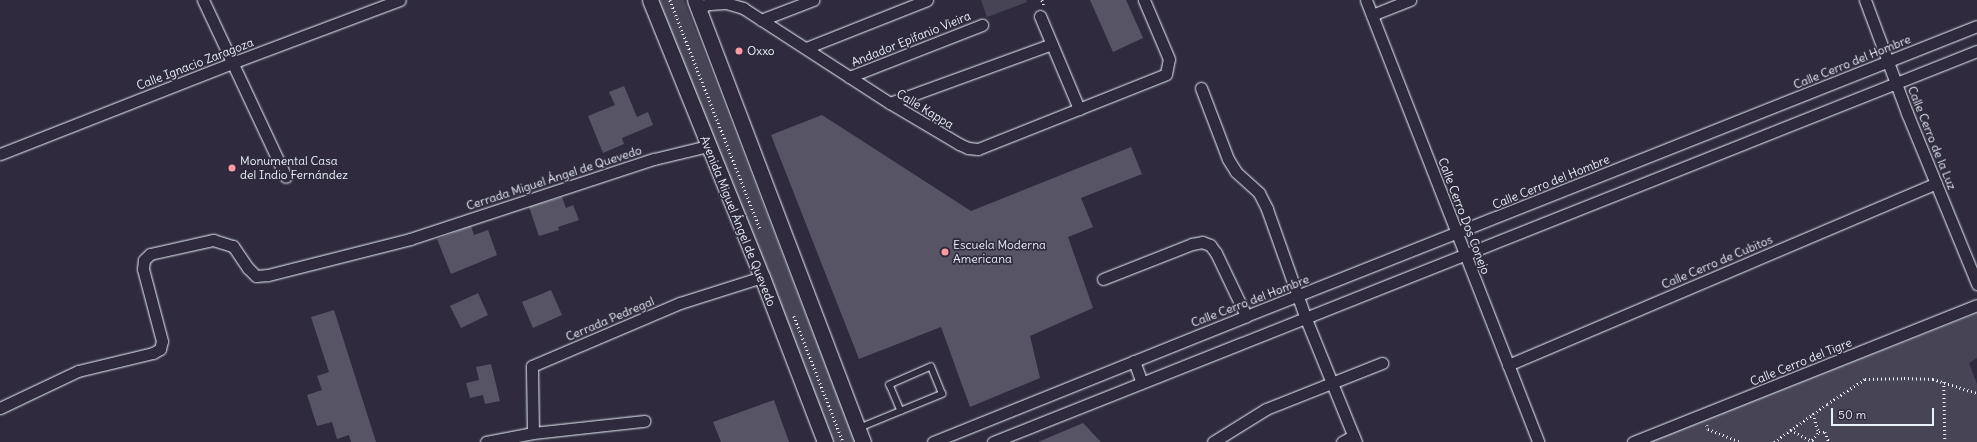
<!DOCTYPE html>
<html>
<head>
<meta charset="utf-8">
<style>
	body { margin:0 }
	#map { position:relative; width:1977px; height:442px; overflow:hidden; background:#2f2a3d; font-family:Delius,sans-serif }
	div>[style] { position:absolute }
	.green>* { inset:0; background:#464455 }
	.building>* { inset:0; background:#575565 }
	.path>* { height:2.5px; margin-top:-1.25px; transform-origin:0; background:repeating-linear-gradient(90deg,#e8f1f8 0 1px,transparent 0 4px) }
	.roads { filter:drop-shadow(0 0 1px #e8f1f8) drop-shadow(0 0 1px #e8f1f8) }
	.lane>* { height:5.5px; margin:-2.75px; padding:0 2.75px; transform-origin:2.75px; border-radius:2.75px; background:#2f2a3d }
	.street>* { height:11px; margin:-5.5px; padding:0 5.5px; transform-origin:5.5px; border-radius:5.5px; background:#2f2a3d }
	.secondary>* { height:15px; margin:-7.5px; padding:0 7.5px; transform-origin:7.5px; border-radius:7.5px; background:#2f2a3d }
	.dots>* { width:11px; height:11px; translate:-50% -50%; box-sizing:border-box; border:2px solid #2f2a3d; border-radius:50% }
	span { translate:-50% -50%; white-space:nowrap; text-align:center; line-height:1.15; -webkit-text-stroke:3.5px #2f2a3d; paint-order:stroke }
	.street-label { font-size:12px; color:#e8f1f8 }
	.poi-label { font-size:12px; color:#e8f1f8 }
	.left { translate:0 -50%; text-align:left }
	.scale { position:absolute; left:1831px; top:408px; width:103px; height:18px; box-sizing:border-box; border:2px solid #e8f1f8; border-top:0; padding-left:5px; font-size:12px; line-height:14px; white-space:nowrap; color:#e8f1f8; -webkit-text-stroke:3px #2f2a3d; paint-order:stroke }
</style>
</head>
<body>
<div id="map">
	<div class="green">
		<i style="clip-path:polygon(658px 0,684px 0,855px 442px,834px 442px)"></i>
		<i style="clip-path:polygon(981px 0,1026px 0,1027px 2px,987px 17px)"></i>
		<i style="clip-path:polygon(1977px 313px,1977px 358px,1969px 363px,1977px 384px,1977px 442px,1648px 442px)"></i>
	</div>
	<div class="building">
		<i style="clip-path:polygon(1090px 0,1126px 0,1143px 38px,1113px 52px)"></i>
		<i style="clip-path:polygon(624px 86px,637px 117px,648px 112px,653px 125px,622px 138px,624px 144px,603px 153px,588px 116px,615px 105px,609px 92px)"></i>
		<i style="clip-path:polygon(822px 115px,971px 211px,1131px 147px,1142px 174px,1081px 198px,1093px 227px,1068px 237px,1093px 308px,1030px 336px,1040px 378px,970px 407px,941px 327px,859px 359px,771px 135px)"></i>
		<i style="clip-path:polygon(562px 197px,566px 208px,573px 205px,579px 220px,558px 227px,559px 230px,539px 236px,529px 207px)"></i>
		<i style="clip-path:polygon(471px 226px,474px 235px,488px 230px,497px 255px,451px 274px,437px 239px)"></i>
		<i style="clip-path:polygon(551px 290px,562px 315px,533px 328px,522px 302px)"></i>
		<i style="clip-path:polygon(478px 293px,488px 315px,461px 328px,450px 306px)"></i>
		<i style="clip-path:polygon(334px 310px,376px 442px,351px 442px,349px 435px,337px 439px,332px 422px,317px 426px,310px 404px,307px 395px,322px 390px,317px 376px,329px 372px,311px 317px)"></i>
		<i style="clip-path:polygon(491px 364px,500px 401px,485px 404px,483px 395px,470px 398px,466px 383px,479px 380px,476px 367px)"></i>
		<i style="clip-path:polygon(774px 400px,789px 442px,721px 442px,713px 422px)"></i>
		<i style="clip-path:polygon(1083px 423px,1101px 442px,1038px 442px)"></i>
	</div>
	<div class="path">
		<i style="left:670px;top:0;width:246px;rotate:68.5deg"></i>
		<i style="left:1042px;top:0;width:5px;rotate:68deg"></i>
		<i style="left:794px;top:316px;width:135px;rotate:68.7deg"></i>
		<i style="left:1944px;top:382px;width:60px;rotate:89deg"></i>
		<i style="left:1813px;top:414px;width:19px;rotate:72deg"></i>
		<i style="left:1819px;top:432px;width:6px"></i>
		<i style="left:1825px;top:432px;width:11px;rotate:68deg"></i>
		<i style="left:1707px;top:425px;width:4px;rotate:76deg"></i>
		<i style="left:1708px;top:429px;width:35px;rotate:22deg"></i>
		<i style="left:1791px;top:430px;width:26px;rotate:28deg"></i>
		<i style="left:1812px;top:440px;width:11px;rotate:-49deg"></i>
		<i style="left:1774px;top:442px;width:65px;rotate:-35.6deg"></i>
		<i style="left:1827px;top:404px;width:45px;rotate:-33.3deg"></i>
		<i style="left:1865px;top:379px;width:39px;rotate:-1deg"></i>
		<i style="left:1904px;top:378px;width:29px;rotate:2deg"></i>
		<i style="left:1933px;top:379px;width:46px;rotate:17.7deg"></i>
	</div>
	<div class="roads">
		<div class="lane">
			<i style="left:859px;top:428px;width:90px;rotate:-22.3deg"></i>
			<i style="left:942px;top:394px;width:29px;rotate:-112deg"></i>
			<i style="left:931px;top:367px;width:45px;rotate:156.3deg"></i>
			<i style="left:890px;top:385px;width:28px;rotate:67deg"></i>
		</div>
		<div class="street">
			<i style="left:203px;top:0;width:195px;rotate:64.9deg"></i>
			<i style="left:1366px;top:0;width:474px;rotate:68.7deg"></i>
			<i style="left:1865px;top:0;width:121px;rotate:69.6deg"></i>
			<i style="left:1907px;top:113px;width:185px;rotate:67.7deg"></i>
			<i style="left:698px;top:7px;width:11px;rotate:-15deg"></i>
			<i style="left:709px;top:4px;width:17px;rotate:-3deg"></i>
			<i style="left:726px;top:3px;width:18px;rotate:16deg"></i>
			<i style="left:743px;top:8px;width:175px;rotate:32.9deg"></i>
			<i style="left:890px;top:103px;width:80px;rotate:30.7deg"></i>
			<i style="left:959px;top:144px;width:10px;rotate:24deg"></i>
			<i style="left:968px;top:148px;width:10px;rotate:6deg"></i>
			<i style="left:978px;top:149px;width:202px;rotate:-21.7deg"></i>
			<i style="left:1166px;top:74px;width:15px;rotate:-79deg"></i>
			<i style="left:1169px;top:59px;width:64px;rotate:-113deg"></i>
			<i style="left:1372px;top:15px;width:41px;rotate:-21.5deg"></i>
			<i style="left:1040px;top:16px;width:101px;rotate:67.2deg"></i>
			<i style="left:761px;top:20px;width:56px;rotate:-21deg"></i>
			<i style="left:806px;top:48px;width:130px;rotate:-21.6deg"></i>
			<i style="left:849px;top:77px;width:143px;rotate:-21.4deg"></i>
			<i style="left:1201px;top:88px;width:76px;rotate:69.2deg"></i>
			<i style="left:1228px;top:159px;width:15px;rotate:58deg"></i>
			<i style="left:1236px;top:172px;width:31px;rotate:42deg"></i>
			<i style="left:1259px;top:193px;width:18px;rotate:63deg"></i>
			<i style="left:1267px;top:209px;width:117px;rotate:70.5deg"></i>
			<i style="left:1306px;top:319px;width:133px;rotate:67.9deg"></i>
			<i style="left:890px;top:103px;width:172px;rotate:-20deg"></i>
			<i style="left:0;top:154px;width:249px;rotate:-21.4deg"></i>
			<i style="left:232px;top:63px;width:179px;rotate:-20.6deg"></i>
			<i style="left:1103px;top:279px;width:96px;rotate:-21.5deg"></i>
			<i style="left:1192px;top:244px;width:10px;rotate:-11deg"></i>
			<i style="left:1202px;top:242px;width:9px;rotate:21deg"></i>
			<i style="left:1210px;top:245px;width:10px;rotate:53deg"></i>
			<i style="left:1216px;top:253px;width:70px;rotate:64.5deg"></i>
			<i style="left:1134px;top:361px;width:23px;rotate:70deg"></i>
			<i style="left:1508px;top:365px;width:465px;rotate:-23deg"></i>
			<i style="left:0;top:408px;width:86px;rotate:-25.4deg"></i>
			<i style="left:78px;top:371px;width:77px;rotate:-13.5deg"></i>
			<i style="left:153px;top:353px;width:8px;rotate:-30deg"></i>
			<i style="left:160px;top:349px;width:8px;rotate:-76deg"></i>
			<i style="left:162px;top:341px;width:74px;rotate:-104.8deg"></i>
			<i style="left:143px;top:269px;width:9px;rotate:-84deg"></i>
			<i style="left:144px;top:260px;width:8px;rotate:-45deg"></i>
			<i style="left:150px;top:254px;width:65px;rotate:-12.5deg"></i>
			<i style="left:213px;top:240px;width:21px;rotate:17deg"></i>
			<i style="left:233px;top:246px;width:27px;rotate:56deg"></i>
			<i style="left:248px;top:268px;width:11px;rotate:45deg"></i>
			<i style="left:256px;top:276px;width:12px;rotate:-5deg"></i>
			<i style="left:268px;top:275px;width:146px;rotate:-14.2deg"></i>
			<i style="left:410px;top:239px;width:257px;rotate:-18.2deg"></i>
			<i style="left:654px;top:159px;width:56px;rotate:-13.5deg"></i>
			<i style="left:533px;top:433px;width:67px;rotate:-90.9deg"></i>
			<i style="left:532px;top:366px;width:161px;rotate:-23.1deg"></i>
			<i style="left:680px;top:303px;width:86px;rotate:-17.6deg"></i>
			<i style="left:486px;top:442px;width:48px;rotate:-10.8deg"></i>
			<i style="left:533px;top:433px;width:112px;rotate:-6.2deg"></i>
			<i style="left:933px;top:442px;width:337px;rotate:-21.9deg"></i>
			<i style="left:1246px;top:316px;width:786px;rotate:-21.64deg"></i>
			<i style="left:993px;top:442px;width:1059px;rotate:-21.67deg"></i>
			<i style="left:1213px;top:442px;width:62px;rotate:-31.9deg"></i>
			<i style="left:1266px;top:409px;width:125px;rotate:-21.6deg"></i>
			<i style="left:1342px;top:442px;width:13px;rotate:-29deg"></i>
			<i style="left:1633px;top:442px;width:370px;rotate:-21.7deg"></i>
		</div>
		<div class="secondary">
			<i style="left:650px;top:0;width:299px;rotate:68deg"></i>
			<i style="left:762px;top:277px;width:177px;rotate:69.1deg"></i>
			<i style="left:695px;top:0;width:473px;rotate:69.2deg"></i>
		</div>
	</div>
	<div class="dots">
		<i style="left:739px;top:51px;background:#ff9aa2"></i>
		<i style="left:232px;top:168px;background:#ff9aa2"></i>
		<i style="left:945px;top:252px;background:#ff9aa2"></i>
	</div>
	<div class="street-label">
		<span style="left:911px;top:39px;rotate:-22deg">Andador Epifanio Vieira</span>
		<span style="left:1852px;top:62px;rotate:-22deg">Calle Cerro del Hombre</span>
		<span style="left:195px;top:64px;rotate:-21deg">Calle Ignacio Zaragoza</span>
		<span style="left:925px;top:109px;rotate:31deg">Calle Kappa</span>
		<span style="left:1932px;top:138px;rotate:68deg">Calle Cerro de la Luz</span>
		<span style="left:554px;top:178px;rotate:-18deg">Cerrada Miguel Ángel de Quevedo</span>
		<span style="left:1551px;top:182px;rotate:-22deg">Calle Cerro del Hombre</span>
		<span style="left:1464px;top:216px;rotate:69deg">Calle Cerro Dos Conejo</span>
		<span style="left:738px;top:221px;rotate:68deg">Avenida Miguel Ángel de Quevedo</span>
		<span style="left:1717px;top:262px;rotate:-23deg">Calle Cerro de Cubitos</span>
		<span style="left:1250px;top:301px;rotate:-21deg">Calle Cerro del Hombre</span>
		<span style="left:610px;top:319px;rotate:-23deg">Cerrada Pedregal</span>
		<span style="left:1801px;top:362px;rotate:-22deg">Calle Cerro del Tigre</span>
	</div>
	<div class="poi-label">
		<span class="left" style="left:747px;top:51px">Oxxo</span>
		<span class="left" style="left:240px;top:168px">Monumental Casa<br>del Indio Fernández</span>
		<span class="left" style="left:953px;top:252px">Escuela Moderna<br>Americana</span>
	</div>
	<div class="scale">50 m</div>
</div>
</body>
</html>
